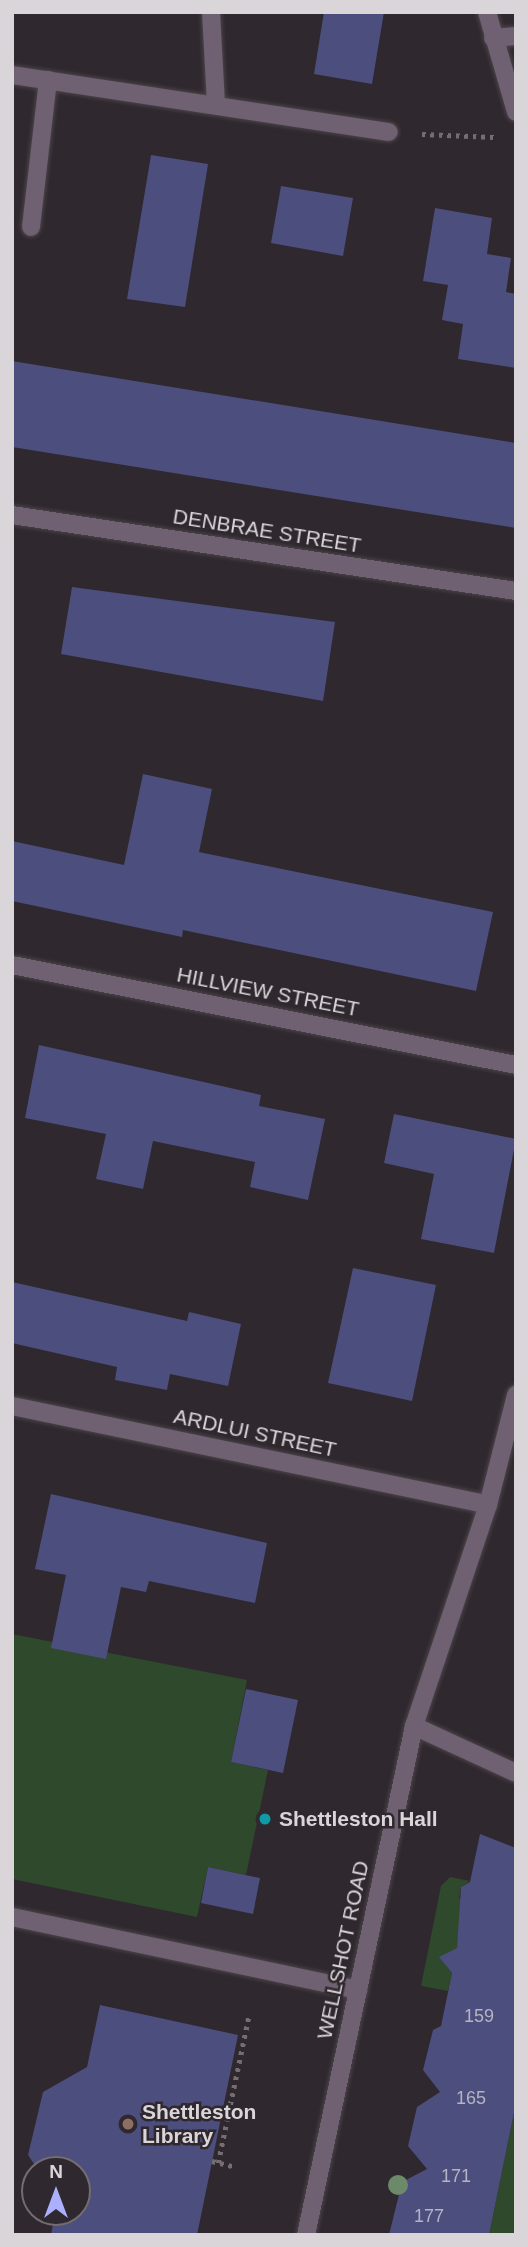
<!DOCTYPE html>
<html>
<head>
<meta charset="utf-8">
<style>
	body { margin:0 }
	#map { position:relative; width:528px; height:2247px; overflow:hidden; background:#2f282e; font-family:Helvetica,sans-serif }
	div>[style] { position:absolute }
	.green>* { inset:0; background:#2e492c }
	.building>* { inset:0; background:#4c4e7d }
	.path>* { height:4.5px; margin-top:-2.25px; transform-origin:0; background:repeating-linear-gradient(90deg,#746e73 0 3.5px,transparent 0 8.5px) }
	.roads { filter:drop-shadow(0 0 2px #4a4449) drop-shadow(0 0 2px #4a4449) }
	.service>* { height:18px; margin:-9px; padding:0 9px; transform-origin:9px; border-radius:9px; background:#6f6072 }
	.minor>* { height:18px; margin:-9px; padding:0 9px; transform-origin:9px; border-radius:9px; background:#6f6072 }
	.trees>* { width:20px; height:20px; margin:-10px; border-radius:50%; background:#6c8a6a }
	.dots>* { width:19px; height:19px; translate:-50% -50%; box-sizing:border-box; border:4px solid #2f282e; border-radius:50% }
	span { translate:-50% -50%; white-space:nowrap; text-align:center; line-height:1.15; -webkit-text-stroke:5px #2f282e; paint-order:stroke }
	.number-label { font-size:18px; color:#b6b3c2 }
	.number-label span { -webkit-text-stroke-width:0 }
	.street-label { font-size:21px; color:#dad5d9 }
	.poi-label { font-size:21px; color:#dad5d9; font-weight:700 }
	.left { translate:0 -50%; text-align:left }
	.frame { position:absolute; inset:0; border:14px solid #dad5d9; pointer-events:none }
	.north { position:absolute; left:21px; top:2156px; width:70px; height:70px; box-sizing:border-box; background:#2f282e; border:2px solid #736d72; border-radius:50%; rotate:0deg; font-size:19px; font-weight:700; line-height:28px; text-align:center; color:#dad5d9 }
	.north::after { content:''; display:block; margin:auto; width:24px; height:32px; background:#aab0fc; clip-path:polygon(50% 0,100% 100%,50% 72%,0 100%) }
</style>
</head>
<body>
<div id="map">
	<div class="green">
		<i style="clip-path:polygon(12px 1634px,247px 1680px,231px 1762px,268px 1770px,246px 1875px,208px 1867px,197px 1917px,12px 1879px)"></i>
		<i style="clip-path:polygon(450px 1877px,470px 1881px,461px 1887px,459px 1898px,465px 1907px,457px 1948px,447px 1953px,445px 1964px,452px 1973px,448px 1991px,421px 1986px,441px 1886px)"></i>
		<i style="clip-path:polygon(516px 2103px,516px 2235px,489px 2235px)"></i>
	</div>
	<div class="building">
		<i style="clip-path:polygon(324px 12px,384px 12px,372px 84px,314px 74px)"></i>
		<i style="clip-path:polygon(151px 155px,208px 164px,185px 307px,127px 299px)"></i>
		<i style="clip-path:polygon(281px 186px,353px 198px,343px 256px,271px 243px)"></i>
		<i style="clip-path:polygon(435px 208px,492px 218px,487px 254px,511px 258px,506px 292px,516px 294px,516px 368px,458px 359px,463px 324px,442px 320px,448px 285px,423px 281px)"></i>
		<i style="clip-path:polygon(12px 361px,516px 443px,516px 528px,12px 447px)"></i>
		<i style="clip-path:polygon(72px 587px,335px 622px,323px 701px,61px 654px)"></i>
		<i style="clip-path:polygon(143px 774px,212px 789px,199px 852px,493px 912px,476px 991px,183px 930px,182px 937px,12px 901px,12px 841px,124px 865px)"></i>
		<i style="clip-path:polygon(39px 1045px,261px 1095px,259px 1106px,325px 1119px,308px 1200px,250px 1187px,255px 1162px,153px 1141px,143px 1189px,96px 1179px,106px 1134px,25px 1118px)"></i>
		<i style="clip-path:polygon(394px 1114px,516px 1139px,494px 1253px,421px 1239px,434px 1174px,384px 1163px)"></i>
		<i style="clip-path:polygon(353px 1268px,436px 1285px,412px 1401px,328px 1383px)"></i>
		<i style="clip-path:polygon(12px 1282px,187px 1321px,189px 1312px,241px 1324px,228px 1386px,170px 1374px,167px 1390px,115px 1380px,117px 1367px,12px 1343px)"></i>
		<i style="clip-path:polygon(51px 1494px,267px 1543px,255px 1603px,149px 1581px,146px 1592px,121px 1587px,106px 1659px,51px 1648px,66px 1575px,35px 1569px)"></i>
		<i style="clip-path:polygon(246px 1689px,298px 1700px,283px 1773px,231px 1762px)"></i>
		<i style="clip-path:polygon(480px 1834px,516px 1848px,516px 2103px,489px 2235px,389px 2235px,402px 2182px,427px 2169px,408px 2146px,417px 2107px,440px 2092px,423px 2070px,433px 2030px,441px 2026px,452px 1973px,439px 1957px,457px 1948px,461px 1887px,470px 1882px)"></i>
		<i style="clip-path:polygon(208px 1867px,260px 1878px,253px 1914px,201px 1903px)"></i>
		<i style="clip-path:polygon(100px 2005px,238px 2035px,197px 2235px,51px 2235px,55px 2212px,77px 2212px,77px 2170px,38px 2170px,28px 2155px,43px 2092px,87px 2067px)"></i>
	</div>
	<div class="path">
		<i style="left:422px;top:134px;width:72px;rotate:2.4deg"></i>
		<i style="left:212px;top:2161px;width:21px;rotate:14deg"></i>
		<i style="left:218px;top:2163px;width:151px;rotate:-78.2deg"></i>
	</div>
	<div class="roads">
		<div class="service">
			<i style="left:12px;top:1917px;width:354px;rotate:11.9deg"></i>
		</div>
		<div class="minor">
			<i style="left:211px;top:12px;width:93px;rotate:86.9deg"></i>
			<i style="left:487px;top:12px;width:104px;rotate:73.8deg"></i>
			<i style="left:493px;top:38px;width:23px;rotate:-5deg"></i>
			<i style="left:12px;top:75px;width:381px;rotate:8.6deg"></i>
			<i style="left:31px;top:227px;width:148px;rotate:-83.4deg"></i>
			<i style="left:12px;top:515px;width:510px;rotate:8.58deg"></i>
			<i style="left:12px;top:965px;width:514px;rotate:11.22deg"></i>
			<i style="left:12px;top:1406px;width:486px;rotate:11.7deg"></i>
			<i style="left:414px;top:1726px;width:112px;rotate:24.7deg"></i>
			<i style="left:306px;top:2235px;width:520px;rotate:-78.02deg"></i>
			<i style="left:414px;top:1726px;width:233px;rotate:-71.5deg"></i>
			<i style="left:488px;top:1505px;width:114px;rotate:-75.7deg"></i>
		</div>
	</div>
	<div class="trees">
		<i style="left:398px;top:2185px"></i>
	</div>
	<div class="dots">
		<i style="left:265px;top:1819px;background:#0f9aa8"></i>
		<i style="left:128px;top:2124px;background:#8d6e63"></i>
	</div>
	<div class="number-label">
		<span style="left:479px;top:2016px">159</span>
		<span style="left:471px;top:2098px">165</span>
		<span style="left:456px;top:2176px">171</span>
		<span style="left:429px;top:2216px">177</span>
	</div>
	<div class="street-label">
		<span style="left:267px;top:531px;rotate:9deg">DENBRAE STREET</span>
		<span style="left:268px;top:992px;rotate:11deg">HILLVIEW STREET</span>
		<span style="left:255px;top:1433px;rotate:12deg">ARDLUI STREET</span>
		<span style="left:343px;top:1950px;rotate:-78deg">WELLSHOT ROAD</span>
	</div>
	<div class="poi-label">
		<span class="left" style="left:279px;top:1819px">Shettleston Hall</span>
		<span class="left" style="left:142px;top:2124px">Shettleston<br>Library</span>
	</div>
	<div class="frame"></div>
	<div class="north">N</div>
</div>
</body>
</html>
